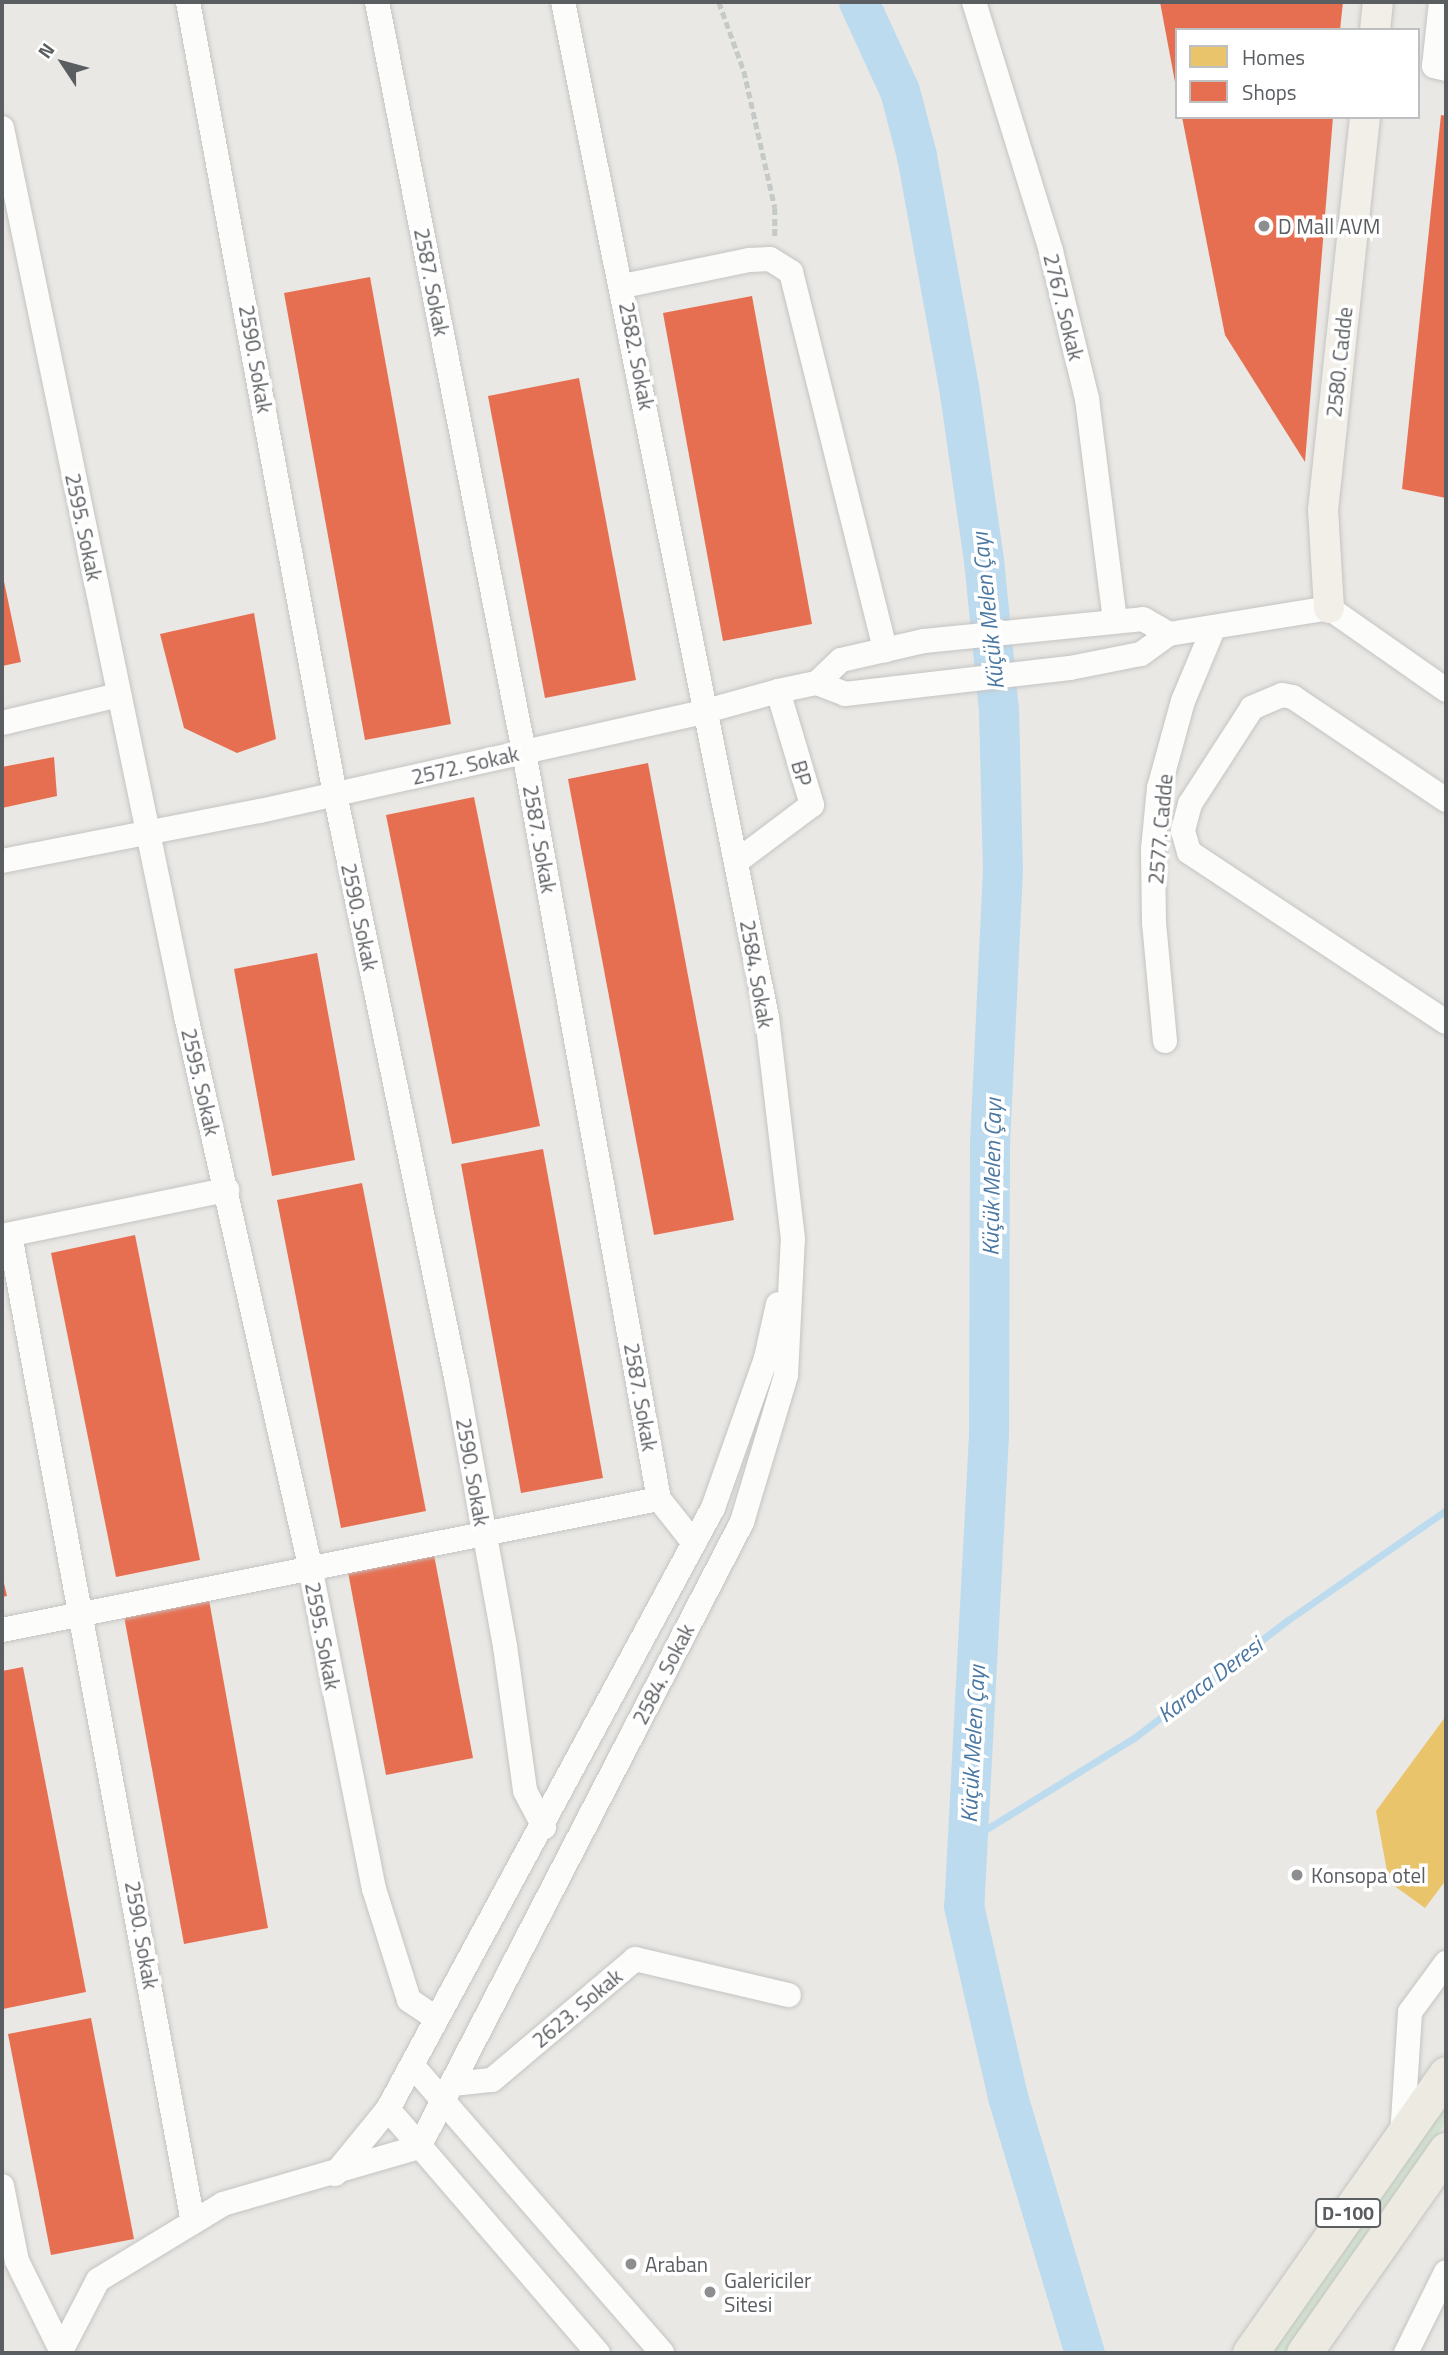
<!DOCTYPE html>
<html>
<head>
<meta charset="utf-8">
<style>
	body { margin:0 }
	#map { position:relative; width:1448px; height:2355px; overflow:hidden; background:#e9e8e4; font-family:"Titillium Web",sans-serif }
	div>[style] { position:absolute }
	.green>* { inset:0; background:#d4e4d1 }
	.homes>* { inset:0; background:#e9c46a }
	.shops>* { inset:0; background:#e76f51 }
	.stream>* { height:7px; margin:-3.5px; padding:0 3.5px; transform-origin:3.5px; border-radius:3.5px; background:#bddbee }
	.river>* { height:40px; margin:-20px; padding:0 20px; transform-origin:20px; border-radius:20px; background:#bddbee }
	.path>* { height:4.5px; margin-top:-2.25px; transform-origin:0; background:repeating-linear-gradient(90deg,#c5c9c7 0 7px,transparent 0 10.5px) }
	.roads { filter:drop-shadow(0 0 2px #c4c4c4) drop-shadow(0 0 2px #c4c4c4) }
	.minor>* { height:24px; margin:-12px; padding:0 12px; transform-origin:12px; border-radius:12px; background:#fcfcfb }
	.major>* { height:30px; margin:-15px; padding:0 15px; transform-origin:15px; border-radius:15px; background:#f1efe7 }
	.highway>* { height:35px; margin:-17.5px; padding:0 17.5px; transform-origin:17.5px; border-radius:17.5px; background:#eceae1 }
	.dots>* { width:19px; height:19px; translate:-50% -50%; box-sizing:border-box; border:4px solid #fff; border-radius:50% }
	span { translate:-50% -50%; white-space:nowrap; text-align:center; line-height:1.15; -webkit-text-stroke:7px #fff; paint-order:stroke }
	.shield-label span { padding:2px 5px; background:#fff; border:2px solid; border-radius:5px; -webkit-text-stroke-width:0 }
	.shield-label { font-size:19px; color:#5b5e61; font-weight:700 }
	.poi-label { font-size:21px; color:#5b5e61 }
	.left { translate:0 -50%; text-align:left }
	.street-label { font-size:21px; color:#5b5e61 }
	.water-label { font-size:23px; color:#4b78a3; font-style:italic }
	.frame { position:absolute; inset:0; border:4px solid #5b5e61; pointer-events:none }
	.legend { position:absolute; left:1175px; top:28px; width:245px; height:91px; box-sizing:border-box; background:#fff; border:2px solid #bdbfc0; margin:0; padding:9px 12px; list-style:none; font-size:21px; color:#5b5e61 }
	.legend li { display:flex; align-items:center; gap:14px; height:35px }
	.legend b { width:35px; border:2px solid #bdbfc0 }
	.north { position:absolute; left:28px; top:28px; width:70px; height:70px; -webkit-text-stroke:5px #fff; paint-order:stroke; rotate:306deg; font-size:19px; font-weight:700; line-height:28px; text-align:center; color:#5b5e61 }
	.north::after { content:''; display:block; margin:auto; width:24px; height:32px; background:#5b5e61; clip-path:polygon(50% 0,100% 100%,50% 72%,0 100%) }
</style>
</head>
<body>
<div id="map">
	<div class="green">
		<i style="clip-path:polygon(1446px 2099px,1446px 2122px,1306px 2324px,1285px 2353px,1270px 2353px)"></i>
	</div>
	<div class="homes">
		<i style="clip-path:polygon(1446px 1716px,1446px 1880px,1425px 1908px,1389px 1882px,1376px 1811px)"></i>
	</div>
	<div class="shops">
		<i style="clip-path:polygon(1160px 2px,1343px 2px,1340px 30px,1177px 30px,1175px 82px)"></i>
		<i style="clip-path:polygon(1441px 115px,1446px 116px,1446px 498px,1402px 489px)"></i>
		<i style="clip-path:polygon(1182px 117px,1333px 117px,1305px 462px,1225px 335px)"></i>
		<i style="clip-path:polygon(370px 277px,451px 724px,365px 740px,284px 293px)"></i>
		<i style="clip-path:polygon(752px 296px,812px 624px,723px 641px,663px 313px)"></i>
		<i style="clip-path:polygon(579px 378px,636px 680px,545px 698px,488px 396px)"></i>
		<i style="clip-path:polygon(2px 572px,21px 662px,2px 666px)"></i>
		<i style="clip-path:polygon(254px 613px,276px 739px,237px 753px,184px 728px,160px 634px)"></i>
		<i style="clip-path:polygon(54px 757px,57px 796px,2px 808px,2px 767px)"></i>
		<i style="clip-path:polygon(648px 763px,734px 1220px,654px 1235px,568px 779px)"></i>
		<i style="clip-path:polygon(474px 797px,540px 1126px,452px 1144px,386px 815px)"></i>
		<i style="clip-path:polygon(317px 953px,355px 1160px,272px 1176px,234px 969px)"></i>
		<i style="clip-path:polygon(543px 1149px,603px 1478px,521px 1493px,461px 1164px)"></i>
		<i style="clip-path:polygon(362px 1183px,426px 1511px,341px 1528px,277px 1200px)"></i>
		<i style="clip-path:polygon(135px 1235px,200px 1560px,116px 1577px,51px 1253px)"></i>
		<i style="clip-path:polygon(434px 1555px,473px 1758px,386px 1775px,348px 1572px)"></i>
		<i style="clip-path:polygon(2px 1575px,7px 1596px,2px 1597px)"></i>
		<i style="clip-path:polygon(209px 1600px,268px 1928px,184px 1944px,124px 1616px)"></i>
		<i style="clip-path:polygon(23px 1667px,86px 1992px,3px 2009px,2px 1671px)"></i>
		<i style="clip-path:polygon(91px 2018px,134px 2239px,51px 2255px,8px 2034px)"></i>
	</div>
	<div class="stream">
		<i style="left:967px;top:1841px;width:196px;rotate:-31.7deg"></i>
		<i style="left:1134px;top:1738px;width:194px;rotate:-37.5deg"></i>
		<i style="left:1288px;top:1620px;width:193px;rotate:-34.8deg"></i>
	</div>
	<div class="river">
		<i style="left:859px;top:2px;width:98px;rotate:65.3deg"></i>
		<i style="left:900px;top:91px;width:67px;rotate:75.3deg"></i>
		<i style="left:917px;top:156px;width:235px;rotate:79.7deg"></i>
		<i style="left:959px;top:387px;width:175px;rotate:81.8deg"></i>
		<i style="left:984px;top:560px;width:151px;rotate:84.3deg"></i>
		<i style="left:999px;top:710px;width:159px;rotate:88.6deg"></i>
		<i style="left:1003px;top:869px;width:275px;rotate:92.7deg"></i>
		<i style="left:990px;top:1144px;width:291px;rotate:90.2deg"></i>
		<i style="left:989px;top:1435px;width:472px;rotate:93deg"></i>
		<i style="left:964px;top:1906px;width:196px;rotate:77deg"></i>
		<i style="left:1008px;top:2097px;width:267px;rotate:73.3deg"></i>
	</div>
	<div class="path">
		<i style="left:719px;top:2px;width:73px;rotate:70.1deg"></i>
		<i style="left:744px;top:71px;width:140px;rotate:77.2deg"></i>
		<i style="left:775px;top:208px;width:30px;rotate:90deg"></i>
	</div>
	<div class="roads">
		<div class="minor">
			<i style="left:188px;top:2px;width:806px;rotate:79.49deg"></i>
			<i style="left:335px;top:794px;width:601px;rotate:78.28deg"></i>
			<i style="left:457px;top:1382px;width:268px;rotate:79.7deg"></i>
			<i style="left:505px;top:1646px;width:146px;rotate:82.1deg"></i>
			<i style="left:525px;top:1791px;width:41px;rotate:62.2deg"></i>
			<i style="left:377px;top:2px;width:764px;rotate:78.91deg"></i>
			<i style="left:524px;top:752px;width:759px;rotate:79.76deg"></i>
			<i style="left:659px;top:1499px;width:56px;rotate:51.5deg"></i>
			<i style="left:974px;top:2px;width:261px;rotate:72.8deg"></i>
			<i style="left:1051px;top:251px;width:152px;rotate:76.3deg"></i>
			<i style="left:1087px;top:399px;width:224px;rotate:82.8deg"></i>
			<i style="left:1441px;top:2px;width:64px;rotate:96.2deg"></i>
			<i style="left:1434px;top:66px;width:12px;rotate:14deg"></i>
			<i style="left:2px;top:128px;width:907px;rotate:78.29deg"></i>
			<i style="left:186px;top:1016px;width:564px;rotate:77.29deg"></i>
			<i style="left:310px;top:1566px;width:329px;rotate:78.8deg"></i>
			<i style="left:374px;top:1889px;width:116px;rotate:72.5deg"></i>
			<i style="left:409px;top:2000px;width:32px;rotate:34deg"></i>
			<i style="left:623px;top:286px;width:130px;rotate:-11.6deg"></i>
			<i style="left:750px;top:260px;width:20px;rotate:-3deg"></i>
			<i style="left:770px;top:259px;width:25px;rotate:32deg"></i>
			<i style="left:791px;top:272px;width:390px;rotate:76deg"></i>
			<i style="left:817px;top:683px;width:33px;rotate:-44deg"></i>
			<i style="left:841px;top:660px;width:85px;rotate:-12.9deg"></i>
			<i style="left:924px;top:641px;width:220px;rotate:-5.7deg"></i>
			<i style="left:1143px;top:619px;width:30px;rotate:30deg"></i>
			<i style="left:2px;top:723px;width:120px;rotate:-13.5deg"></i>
			<i style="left:1446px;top:800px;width:184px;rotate:-146.1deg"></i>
			<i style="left:1293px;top:697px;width:11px;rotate:-170deg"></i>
			<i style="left:1282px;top:695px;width:33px;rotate:157deg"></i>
			<i style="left:1252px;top:708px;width:114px;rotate:122.9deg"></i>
			<i style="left:1190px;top:804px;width:28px;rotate:105deg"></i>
			<i style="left:1183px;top:831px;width:22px;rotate:74deg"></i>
			<i style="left:1189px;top:852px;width:308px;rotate:33.5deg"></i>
			<i style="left:2px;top:861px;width:263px;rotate:-11deg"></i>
			<i style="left:260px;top:811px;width:457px;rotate:-12.6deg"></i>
			<i style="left:706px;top:711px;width:75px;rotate:-15.5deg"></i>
			<i style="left:778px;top:691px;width:40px;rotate:-12deg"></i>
			<i style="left:817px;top:683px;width:30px;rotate:21deg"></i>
			<i style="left:845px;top:694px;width:226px;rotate:-6.6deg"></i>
			<i style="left:1070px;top:668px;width:72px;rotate:-11.2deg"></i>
			<i style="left:1141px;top:654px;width:34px;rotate:-36deg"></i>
			<i style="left:1169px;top:634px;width:162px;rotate:-9.2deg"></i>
			<i style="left:1329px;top:608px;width:143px;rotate:35deg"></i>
			<i style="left:736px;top:862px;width:95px;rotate:-36.9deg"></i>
			<i style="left:812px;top:805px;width:119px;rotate:-106.6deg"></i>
			<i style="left:1165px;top:1041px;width:119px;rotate:-95.3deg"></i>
			<i style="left:1154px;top:923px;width:74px;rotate:-90.8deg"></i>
			<i style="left:1153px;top:849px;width:61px;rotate:-84.4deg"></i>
			<i style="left:1159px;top:788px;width:90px;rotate:-74.6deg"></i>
			<i style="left:1183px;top:701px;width:80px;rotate:-67.3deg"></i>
			<i style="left:10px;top:1235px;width:1004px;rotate:79.5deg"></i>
			<i style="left:2px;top:1236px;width:230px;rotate:-11.6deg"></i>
			<i style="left:2px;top:1630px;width:670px;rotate:-11.28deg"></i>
			<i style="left:412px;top:2065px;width:381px;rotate:49deg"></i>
			<i style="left:453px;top:2084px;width:39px;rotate:-6deg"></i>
			<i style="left:492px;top:2080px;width:187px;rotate:-40.2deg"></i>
			<i style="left:635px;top:1959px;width:158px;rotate:13.2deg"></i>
			<i style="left:388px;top:2109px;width:322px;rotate:49.3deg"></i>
			<i style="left:1402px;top:2136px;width:124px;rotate:-86.3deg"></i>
			<i style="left:1410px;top:2012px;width:61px;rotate:-53.7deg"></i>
			<i style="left:335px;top:2174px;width:84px;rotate:-50.8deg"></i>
			<i style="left:388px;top:2109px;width:683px;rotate:-61.6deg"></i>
			<i style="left:713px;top:1508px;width:159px;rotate:-70.5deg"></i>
			<i style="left:766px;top:1358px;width:55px;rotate:-77.5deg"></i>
			<i style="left:2px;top:2186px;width:76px;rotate:78.7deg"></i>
			<i style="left:17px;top:2261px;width:99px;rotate:63.7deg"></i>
			<i style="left:60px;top:2353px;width:82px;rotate:-62.5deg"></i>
			<i style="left:98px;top:2280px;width:146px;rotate:-31.3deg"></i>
			<i style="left:223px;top:2204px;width:204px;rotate:-16.2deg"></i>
			<i style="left:419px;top:2147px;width:704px;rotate:-62.67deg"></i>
			<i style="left:742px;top:1522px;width:153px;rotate:-73.3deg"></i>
			<i style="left:786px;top:1375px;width:136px;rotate:-87.1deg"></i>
			<i style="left:793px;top:1239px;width:223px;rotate:-96.7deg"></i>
			<i style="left:767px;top:1018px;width:1036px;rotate:-101.35deg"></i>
			<i style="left:1406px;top:2353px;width:90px;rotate:-63.7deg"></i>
		</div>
		<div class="major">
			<i style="left:1375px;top:30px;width:28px;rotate:-84deg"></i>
			<i style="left:1329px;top:608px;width:98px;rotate:-93.5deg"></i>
			<i style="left:1323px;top:510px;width:395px;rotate:-83.9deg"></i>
		</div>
		<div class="highway">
			<i style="left:1250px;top:2353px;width:341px;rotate:-54.9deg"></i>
			<i style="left:1304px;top:2353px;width:248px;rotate:-55deg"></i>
		</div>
	</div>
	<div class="dots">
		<i style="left:1264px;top:226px;background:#8d8e8f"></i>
		<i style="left:1297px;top:1875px;background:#8d8e8f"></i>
		<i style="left:631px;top:2264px;background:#8d8e8f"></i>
		<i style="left:710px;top:2292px;background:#8d8e8f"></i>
	</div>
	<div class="shield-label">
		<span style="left:1348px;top:2213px">D-100</span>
	</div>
	<div class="poi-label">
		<span class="left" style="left:1278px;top:226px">D Mall AVM</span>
		<span class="left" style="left:1311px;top:1875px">Konsopa otel</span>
		<span class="left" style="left:645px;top:2264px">Araban</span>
		<span class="left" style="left:724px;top:2292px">Galericiler<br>Sitesi</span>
	</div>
	<div class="street-label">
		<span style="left:432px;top:282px;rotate:79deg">2587. Sokak</span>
		<span style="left:1064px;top:307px;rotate:76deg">2767. Sokak</span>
		<span style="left:637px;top:356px;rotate:79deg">2582. Sokak</span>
		<span style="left:256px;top:359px;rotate:80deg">2590. Sokak</span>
		<span style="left:1339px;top:362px;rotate:-84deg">2580. Cadde</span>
		<span style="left:84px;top:527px;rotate:78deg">2595. Sokak</span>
		<span style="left:465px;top:765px;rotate:-13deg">2572. Sokak</span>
		<span style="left:802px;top:773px;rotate:74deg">BP</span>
		<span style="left:1160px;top:829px;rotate:-85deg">2577. Cadde</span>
		<span style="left:540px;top:839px;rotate:80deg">2587. Sokak</span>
		<span style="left:360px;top:917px;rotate:78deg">2590. Sokak</span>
		<span style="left:757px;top:974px;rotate:80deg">2584. Sokak</span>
		<span style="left:201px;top:1082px;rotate:77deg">2595. Sokak</span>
		<span style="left:641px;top:1397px;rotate:80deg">2587. Sokak</span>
		<span style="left:473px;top:1472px;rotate:80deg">2590. Sokak</span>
		<span style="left:323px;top:1636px;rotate:79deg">2595. Sokak</span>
		<span style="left:663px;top:1674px;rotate:-63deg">2584. Sokak</span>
		<span style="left:142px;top:1935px;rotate:80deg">2590. Sokak</span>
		<span style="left:577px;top:2008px;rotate:-40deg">2623. Sokak</span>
	</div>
	<div class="water-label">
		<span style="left:988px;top:611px;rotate:-96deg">Küçük Melen Çayı</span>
		<span style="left:992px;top:1177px;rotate:-89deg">Küçük Melen Çayı</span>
		<span style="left:1210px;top:1680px;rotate:-37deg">Karaca Deresi</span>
		<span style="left:973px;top:1744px;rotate:-87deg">Küçük Melen Çayı</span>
	</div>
	<div class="frame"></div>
	<ul class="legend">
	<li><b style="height:19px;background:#e9c46a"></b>Homes</li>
	<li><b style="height:19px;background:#e76f51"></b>Shops</li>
	</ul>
	<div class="north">N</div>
</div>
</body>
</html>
